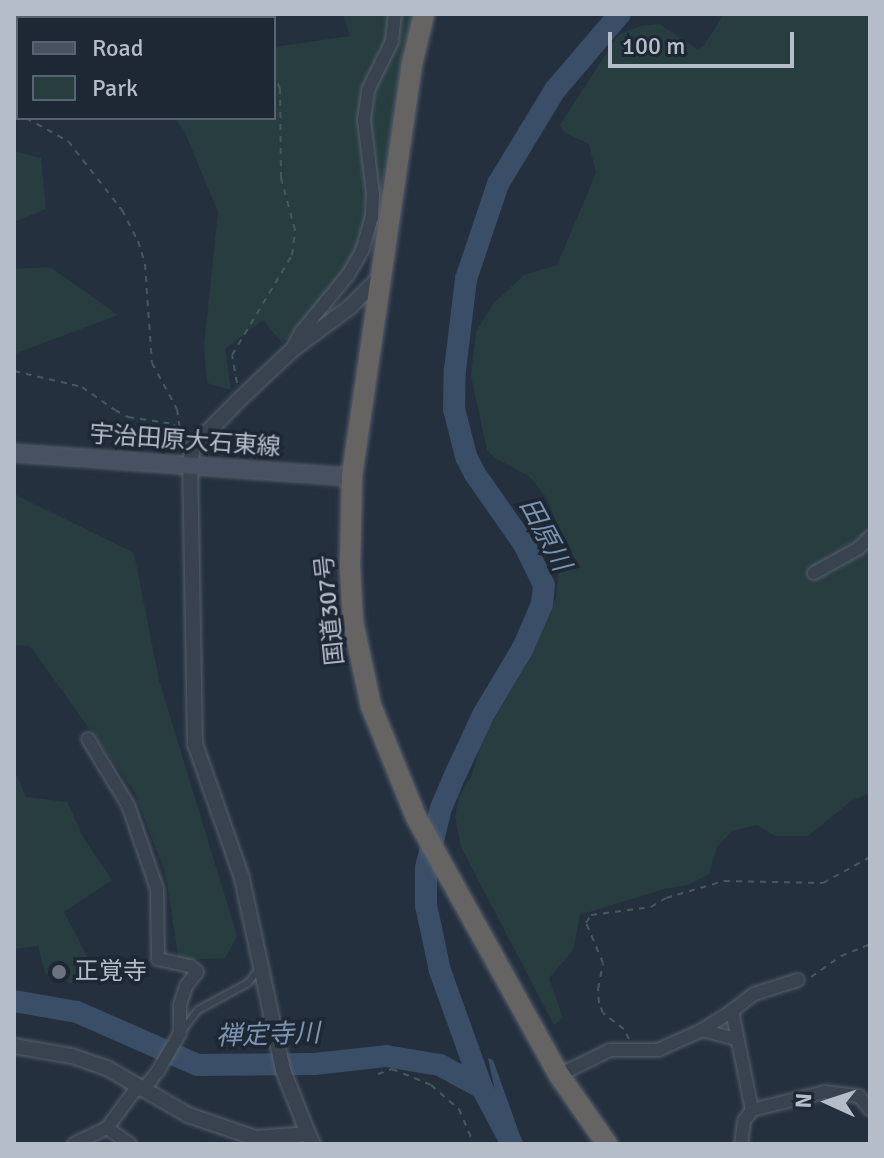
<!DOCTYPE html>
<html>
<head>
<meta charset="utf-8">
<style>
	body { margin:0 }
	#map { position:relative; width:884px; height:1158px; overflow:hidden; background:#25303f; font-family:Signika,"Noto Sans JP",sans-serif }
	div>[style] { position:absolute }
	.green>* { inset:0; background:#273d40 }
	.water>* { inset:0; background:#3a4e68 }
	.river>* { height:22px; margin:-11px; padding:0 11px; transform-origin:11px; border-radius:11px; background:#3a4e68 }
	.path>* { height:2px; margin-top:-1px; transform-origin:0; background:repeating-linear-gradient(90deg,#455a5d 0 6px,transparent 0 12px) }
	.roads { filter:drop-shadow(0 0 2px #57606c) drop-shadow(0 0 2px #57606c) }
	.service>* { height:6px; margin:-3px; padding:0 3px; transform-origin:3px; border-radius:3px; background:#39424f }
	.minor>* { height:12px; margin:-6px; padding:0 6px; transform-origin:6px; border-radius:6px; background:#39424f }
	.tertiary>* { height:14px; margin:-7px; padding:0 7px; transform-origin:7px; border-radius:7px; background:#39424f }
	.secondary>* { height:16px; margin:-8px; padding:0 8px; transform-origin:8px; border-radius:8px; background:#475162 }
	.trunk>* { height:20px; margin:-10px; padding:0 10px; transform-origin:10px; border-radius:10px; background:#666462 }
	.dots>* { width:22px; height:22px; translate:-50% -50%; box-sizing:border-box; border:4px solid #1e2734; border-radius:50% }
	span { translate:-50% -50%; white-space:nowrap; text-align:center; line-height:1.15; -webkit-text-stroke:7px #1e2734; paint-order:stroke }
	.street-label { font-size:24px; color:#b5bdc9 }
	.poi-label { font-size:24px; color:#b5bdc9 }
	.left { translate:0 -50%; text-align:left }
	.water-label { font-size:26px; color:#7c94b1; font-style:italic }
	.frame { position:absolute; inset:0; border:16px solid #b5bdc9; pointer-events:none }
	.legend { position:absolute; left:16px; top:16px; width:260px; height:104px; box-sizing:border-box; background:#1e2734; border:2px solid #5a6370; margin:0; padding:10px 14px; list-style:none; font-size:24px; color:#b5bdc9 }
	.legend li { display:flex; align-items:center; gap:16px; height:40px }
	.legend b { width:40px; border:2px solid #5a6370 }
	.north { position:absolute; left:788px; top:1062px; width:80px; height:80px; -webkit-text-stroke:6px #1e2734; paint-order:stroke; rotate:273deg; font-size:22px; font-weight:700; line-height:32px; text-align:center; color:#b5bdc9 }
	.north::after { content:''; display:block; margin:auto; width:28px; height:36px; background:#b5bdc9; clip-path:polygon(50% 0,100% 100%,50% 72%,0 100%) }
	.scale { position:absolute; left:608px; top:32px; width:186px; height:36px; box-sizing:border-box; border:4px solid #b5bdc9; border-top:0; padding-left:10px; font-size:24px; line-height:28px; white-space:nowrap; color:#b5bdc9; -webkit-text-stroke:6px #1e2734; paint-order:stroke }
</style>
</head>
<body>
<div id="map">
	<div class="green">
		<i style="clip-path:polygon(51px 14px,224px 14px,225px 18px,52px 18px)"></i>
		<i style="clip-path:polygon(343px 14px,417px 14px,383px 184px,356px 273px,282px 343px,263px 320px,225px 349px,231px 390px,207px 383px,204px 346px,218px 212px,184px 130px,174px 118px,274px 118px,274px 47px,350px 36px)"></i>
		<i style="clip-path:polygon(724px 14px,870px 14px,870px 793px,851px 801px,808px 836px,775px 836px,757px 825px,732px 831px,717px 847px,709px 874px,688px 885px,664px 889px,580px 915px,573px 951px,549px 978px,563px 1018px,554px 1025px,461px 847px,455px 816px,459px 797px,472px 775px,482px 739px,534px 650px,556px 597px,558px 581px,556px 521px,546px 497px,529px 476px,495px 458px,487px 450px,471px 376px,476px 332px,493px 304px,524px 275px,557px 265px,596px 173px,589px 144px,564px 132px,560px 125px,618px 35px,640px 26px,659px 24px,697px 49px,703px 47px)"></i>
		<i style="clip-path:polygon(14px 151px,41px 158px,46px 209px,14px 222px)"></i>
		<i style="clip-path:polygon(50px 267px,118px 315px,14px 354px,14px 269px)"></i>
		<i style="clip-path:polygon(14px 494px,134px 553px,159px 680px,237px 936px,225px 958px,179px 960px,165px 872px,134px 791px,30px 646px,14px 645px)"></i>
		<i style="clip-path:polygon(14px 769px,26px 797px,67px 802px,84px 839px,112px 880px,64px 912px,95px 972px,74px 984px,45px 973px,38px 946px,14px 949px)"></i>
	</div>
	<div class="water">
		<i style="clip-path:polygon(488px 1058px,493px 1060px,523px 1144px,506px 1144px,470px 1088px,492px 1099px,496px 1095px)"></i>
	</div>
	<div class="river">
		<i style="left:14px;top:1001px;width:64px;rotate:9.9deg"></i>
		<i style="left:77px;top:1012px;width:132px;rotate:23.7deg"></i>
		<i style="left:198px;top:1065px;width:116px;rotate:-0.5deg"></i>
		<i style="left:314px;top:1064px;width:72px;rotate:-6.3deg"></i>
		<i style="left:386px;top:1056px;width:55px;rotate:9.5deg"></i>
		<i style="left:440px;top:1065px;width:48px;rotate:28.7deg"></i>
		<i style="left:512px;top:1144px;width:64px;rotate:-118.2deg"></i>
		<i style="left:482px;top:1088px;width:124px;rotate:-109.7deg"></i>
		<i style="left:440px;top:971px;width:67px;rotate:-102deg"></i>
		<i style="left:426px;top:905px;width:37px;rotate:-90deg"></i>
		<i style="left:426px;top:868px;width:62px;rotate:-76deg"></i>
		<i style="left:441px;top:808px;width:38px;rotate:-67deg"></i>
		<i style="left:456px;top:773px;width:64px;rotate:-65deg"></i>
		<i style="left:483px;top:715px;width:78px;rotate:-59.2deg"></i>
		<i style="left:523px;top:648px;width:48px;rotate:-66.6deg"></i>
		<i style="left:542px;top:604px;width:19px;rotate:-84deg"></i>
		<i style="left:544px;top:585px;width:46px;rotate:-116deg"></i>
		<i style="left:524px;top:544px;width:85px;rotate:-125deg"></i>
		<i style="left:475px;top:474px;width:20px;rotate:-117deg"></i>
		<i style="left:466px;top:456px;width:49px;rotate:-104.3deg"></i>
		<i style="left:454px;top:409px;width:39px;rotate:-89deg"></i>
		<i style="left:455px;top:370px;width:92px;rotate:-83.1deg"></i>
		<i style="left:466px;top:279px;width:100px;rotate:-71.4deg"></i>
		<i style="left:498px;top:184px;width:110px;rotate:-58.8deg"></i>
		<i style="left:555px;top:90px;width:100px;rotate:-49.5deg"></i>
	</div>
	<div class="path">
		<i style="left:14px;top:110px;width:6px;rotate:45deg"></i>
		<i style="left:26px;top:118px;width:48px;rotate:28.7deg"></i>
		<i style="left:68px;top:141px;width:88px;rotate:52deg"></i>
		<i style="left:122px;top:210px;width:35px;rotate:63deg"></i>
		<i style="left:138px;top:241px;width:24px;rotate:73deg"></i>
		<i style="left:145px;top:264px;width:99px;rotate:86deg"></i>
		<i style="left:152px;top:363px;width:52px;rotate:61.5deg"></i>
		<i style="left:177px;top:409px;width:22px;rotate:82deg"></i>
		<i style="left:14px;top:371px;width:70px;rotate:13.2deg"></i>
		<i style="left:82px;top:387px;width:40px;rotate:34.9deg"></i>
		<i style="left:115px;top:410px;width:15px;rotate:28deg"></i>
		<i style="left:128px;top:417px;width:46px;rotate:8.8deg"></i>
		<i style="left:173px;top:424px;width:16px;rotate:47deg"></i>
		<i style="left:237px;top:383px;width:28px;rotate:-100deg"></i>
		<i style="left:232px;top:355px;width:117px;rotate:-59deg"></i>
		<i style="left:292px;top:255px;width:25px;rotate:-83deg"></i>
		<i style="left:295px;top:230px;width:54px;rotate:-105.1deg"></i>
		<i style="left:281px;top:178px;width:89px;rotate:-90.6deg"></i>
		<i style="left:280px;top:89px;width:17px;rotate:-111deg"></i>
		<i style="left:811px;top:977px;width:37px;rotate:-35deg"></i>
		<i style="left:841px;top:956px;width:31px;rotate:-22deg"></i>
		<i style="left:629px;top:1039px;width:11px;rotate:-117deg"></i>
		<i style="left:624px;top:1029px;width:26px;rotate:-143deg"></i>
		<i style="left:603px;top:1013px;width:11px;rotate:-112deg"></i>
		<i style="left:599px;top:1003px;width:14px;rotate:-94deg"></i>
		<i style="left:598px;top:989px;width:26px;rotate:-79deg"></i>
		<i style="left:603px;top:963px;width:43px;rotate:-113deg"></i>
		<i style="left:586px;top:923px;width:9px;rotate:-58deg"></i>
		<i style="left:591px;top:915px;width:61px;rotate:-7.6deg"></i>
		<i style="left:651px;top:907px;width:17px;rotate:-31deg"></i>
		<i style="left:666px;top:898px;width:60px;rotate:-16.3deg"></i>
		<i style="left:724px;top:881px;width:99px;rotate:1.2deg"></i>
		<i style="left:823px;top:883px;width:54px;rotate:-29deg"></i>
		<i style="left:378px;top:1074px;width:15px;rotate:-20deg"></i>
		<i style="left:392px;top:1069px;width:42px;rotate:22.3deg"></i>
		<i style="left:431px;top:1085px;width:37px;rotate:41deg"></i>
		<i style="left:459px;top:1109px;width:38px;rotate:67deg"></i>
	</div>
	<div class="roads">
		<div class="service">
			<i style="left:182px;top:1031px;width:26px;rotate:-53deg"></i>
			<i style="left:198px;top:1010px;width:57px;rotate:-28.4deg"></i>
			<i style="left:248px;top:983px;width:18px;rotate:-52deg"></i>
		</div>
		<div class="minor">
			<i style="left:232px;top:14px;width:4px;rotate:76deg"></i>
			<i style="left:293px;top:347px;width:18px;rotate:-61deg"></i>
			<i style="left:302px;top:331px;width:72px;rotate:-50.6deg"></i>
			<i style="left:348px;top:275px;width:28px;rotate:-60deg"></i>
			<i style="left:362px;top:251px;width:35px;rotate:-74deg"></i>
			<i style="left:372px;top:217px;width:23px;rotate:-88deg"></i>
			<i style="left:373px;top:194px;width:75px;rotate:-96.9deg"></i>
			<i style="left:364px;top:120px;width:30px;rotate:-82deg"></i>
			<i style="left:368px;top:90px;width:55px;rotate:-63.9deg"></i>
			<i style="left:392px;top:41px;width:27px;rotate:-84deg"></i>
			<i style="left:814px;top:573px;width:51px;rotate:-29.1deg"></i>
			<i style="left:859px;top:548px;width:16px;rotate:-45deg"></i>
			<i style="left:732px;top:1011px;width:28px;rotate:-38deg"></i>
			<i style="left:754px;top:994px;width:46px;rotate:-17.7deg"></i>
			<i style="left:702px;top:1030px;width:34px;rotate:15deg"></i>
			<i style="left:559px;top:1075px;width:57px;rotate:-26.1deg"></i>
			<i style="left:610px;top:1050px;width:48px"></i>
			<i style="left:658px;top:1050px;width:48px;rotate:-24.4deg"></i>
			<i style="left:702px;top:1030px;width:36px;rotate:-32deg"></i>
			<i style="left:732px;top:1011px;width:101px;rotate:78.6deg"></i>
			<i style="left:752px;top:1110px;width:14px;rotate:126deg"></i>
			<i style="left:744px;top:1121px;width:23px;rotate:97deg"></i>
			<i style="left:752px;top:1110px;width:75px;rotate:-13.9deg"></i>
			<i style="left:825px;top:1092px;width:34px;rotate:7deg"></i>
			<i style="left:859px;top:1096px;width:17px;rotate:50deg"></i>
			<i style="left:107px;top:1128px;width:28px;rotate:35deg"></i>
			<i style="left:74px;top:1144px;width:37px;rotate:-26deg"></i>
			<i style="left:107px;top:1128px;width:47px;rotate:-53.6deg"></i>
			<i style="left:135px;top:1090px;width:9px;rotate:-6deg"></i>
			<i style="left:144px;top:1089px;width:23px;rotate:-52deg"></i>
			<i style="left:158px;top:1071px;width:44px;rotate:-59.9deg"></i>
			<i style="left:180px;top:1033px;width:28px;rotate:-90deg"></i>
			<i style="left:180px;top:1005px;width:20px;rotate:-72deg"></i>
			<i style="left:186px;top:986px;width:18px;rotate:-52deg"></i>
			<i style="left:197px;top:972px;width:9px;rotate:-139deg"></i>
			<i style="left:190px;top:966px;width:33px;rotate:-168deg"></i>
			<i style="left:158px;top:959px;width:70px;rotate:-90.8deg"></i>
			<i style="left:157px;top:889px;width:89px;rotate:-109deg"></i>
			<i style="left:128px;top:805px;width:77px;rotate:-121.2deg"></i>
		</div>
		<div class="tertiary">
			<i style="left:14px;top:1046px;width:59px;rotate:9.8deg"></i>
			<i style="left:72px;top:1056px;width:37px;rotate:19deg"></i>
			<i style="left:107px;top:1068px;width:94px;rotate:30.1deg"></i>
			<i style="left:188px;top:1115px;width:72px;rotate:18.7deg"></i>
			<i style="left:256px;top:1138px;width:52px;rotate:-4.4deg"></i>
			<i style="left:308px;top:1134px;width:11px;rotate:63deg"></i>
			<i style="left:308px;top:1134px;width:69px;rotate:-111.3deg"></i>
			<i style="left:283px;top:1070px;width:196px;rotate:-102.1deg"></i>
			<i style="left:242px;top:878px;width:142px;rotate:-109.3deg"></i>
			<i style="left:195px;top:744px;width:281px;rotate:-91deg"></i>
			<i style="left:190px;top:463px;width:16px;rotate:-79deg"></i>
			<i style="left:193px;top:447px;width:67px;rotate:-45.6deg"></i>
			<i style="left:240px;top:399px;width:71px;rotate:-43.3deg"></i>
			<i style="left:292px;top:350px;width:72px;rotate:-36.6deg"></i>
			<i style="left:350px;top:307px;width:44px;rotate:-45deg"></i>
		</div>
		<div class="secondary">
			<i style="left:14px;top:453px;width:339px;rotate:4.1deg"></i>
		</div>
		<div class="trunk">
			<i style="left:424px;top:14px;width:51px;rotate:103.5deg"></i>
			<i style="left:412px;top:64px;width:417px;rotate:98.3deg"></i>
			<i style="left:352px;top:477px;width:90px;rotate:91.3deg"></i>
			<i style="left:350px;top:567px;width:55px;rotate:86.9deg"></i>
			<i style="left:353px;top:622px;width:86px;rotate:77.9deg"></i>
			<i style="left:371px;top:706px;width:120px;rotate:67.9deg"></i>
			<i style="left:416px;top:817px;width:295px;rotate:61deg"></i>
			<i style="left:559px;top:1075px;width:84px;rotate:55.2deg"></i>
		</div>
	</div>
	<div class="dots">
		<i style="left:59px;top:972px;background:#6b7280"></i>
	</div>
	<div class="street-label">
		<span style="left:185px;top:441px;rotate:4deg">宇治田原大石東線</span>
		<span style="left:330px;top:610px;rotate:-96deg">国道307号</span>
	</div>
	<div class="poi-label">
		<span class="left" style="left:75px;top:972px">正覚寺</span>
	</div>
	<div class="water-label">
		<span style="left:544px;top:535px;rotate:62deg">田原川</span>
		<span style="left:268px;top:1036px;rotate:-2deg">禅定寺川</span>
	</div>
	<div class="frame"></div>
	<ul class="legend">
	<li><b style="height:10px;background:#475162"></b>Road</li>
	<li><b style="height:22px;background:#273d40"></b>Park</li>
	</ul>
	<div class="north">N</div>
	<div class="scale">100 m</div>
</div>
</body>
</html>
